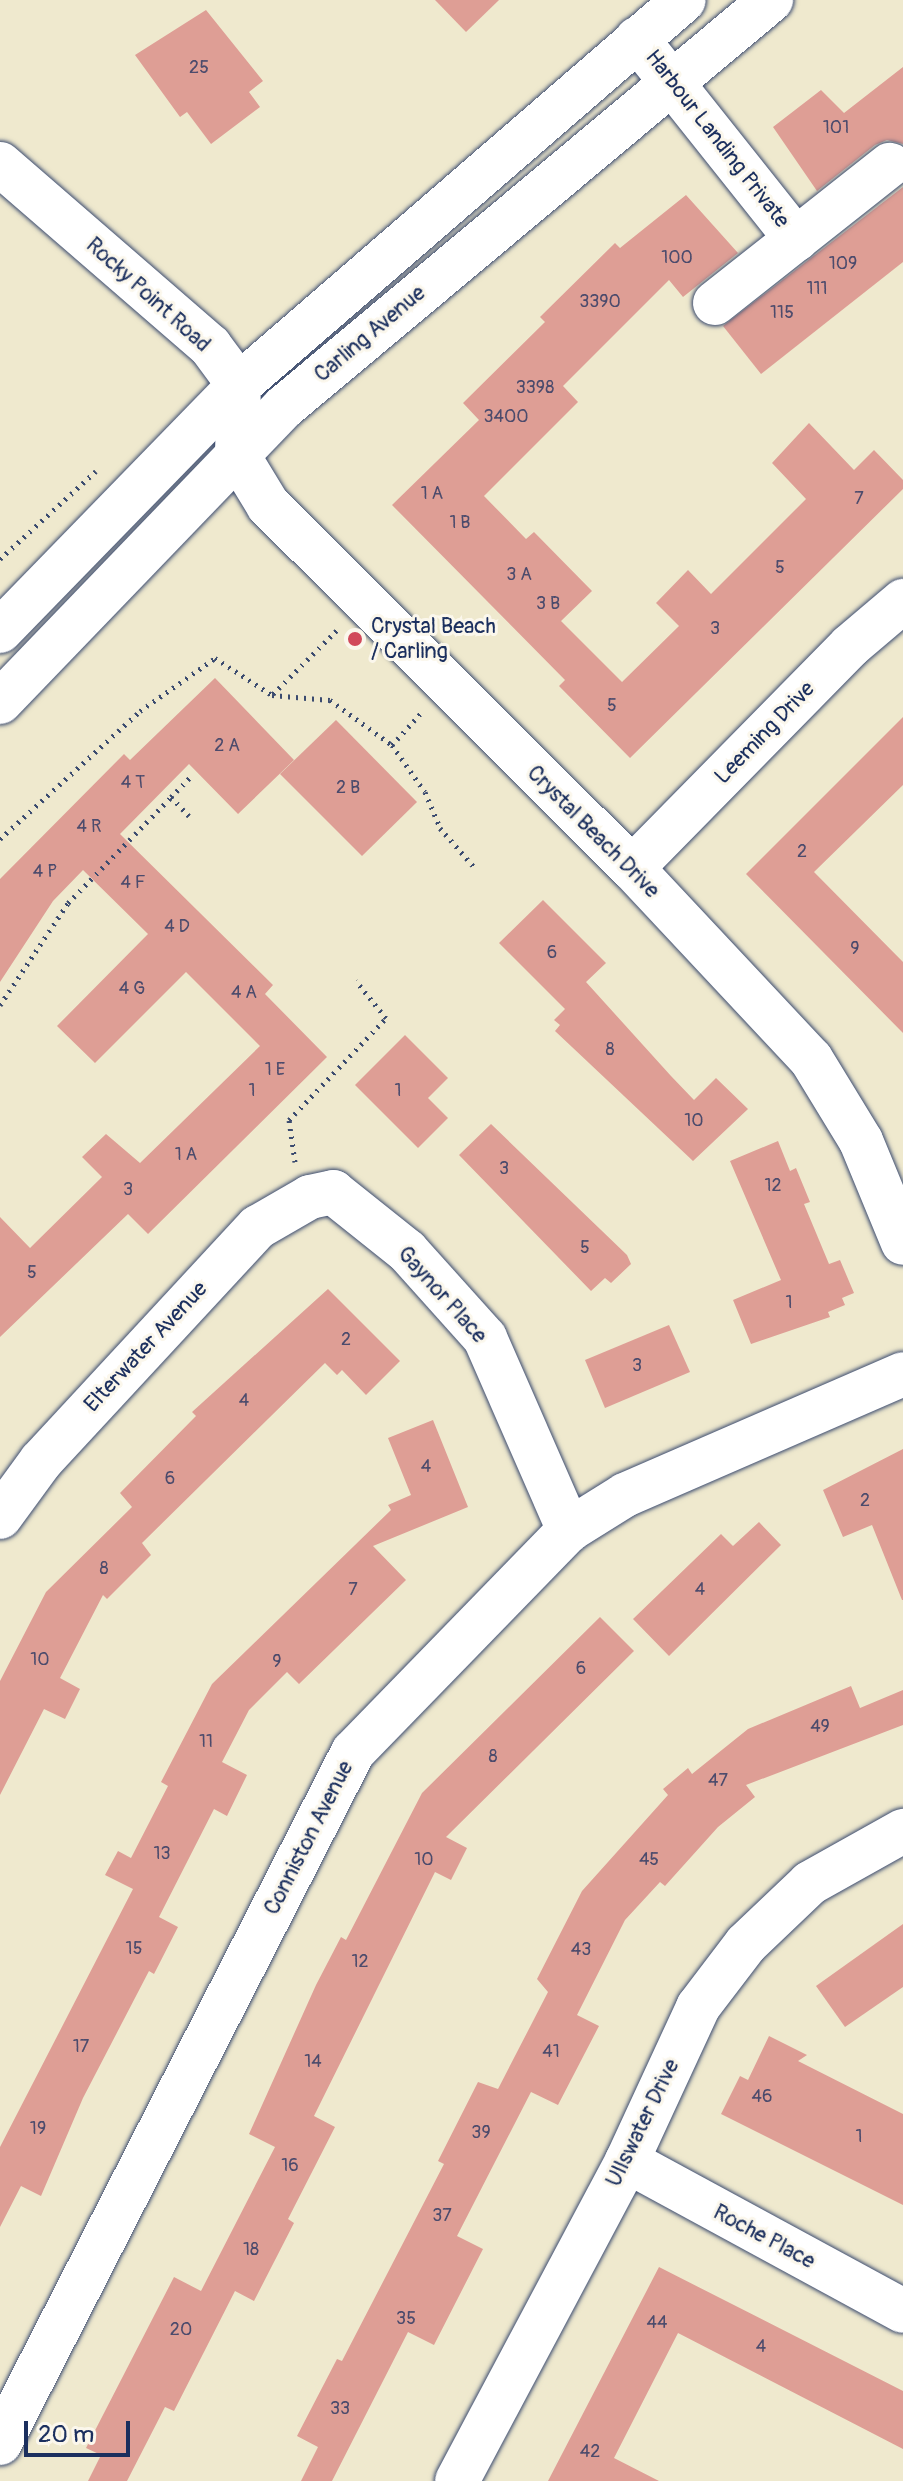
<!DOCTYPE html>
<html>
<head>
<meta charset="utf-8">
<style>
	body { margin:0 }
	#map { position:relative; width:903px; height:2481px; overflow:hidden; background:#efe9ce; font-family:Pangolin,sans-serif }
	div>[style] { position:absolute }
	.building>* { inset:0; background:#de9e95 }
	.path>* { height:5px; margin-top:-2.5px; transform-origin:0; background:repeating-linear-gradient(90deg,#3b4b6f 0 2px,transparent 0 8px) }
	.roads { filter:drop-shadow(0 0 2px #3b4b6f) drop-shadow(0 0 2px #3b4b6f) }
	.minor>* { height:44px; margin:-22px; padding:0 22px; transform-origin:22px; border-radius:22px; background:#fff }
	.major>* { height:44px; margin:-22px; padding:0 22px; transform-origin:22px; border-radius:22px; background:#fff }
	.dots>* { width:22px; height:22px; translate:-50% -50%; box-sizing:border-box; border:4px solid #fbf7ec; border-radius:50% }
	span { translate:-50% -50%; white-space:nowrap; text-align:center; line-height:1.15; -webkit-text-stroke:6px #fbf7ec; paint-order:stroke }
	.number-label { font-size:18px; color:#4c4b6c }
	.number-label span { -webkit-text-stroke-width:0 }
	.street-label { font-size:22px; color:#1b2f5e }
	.poi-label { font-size:22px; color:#1b2f5e }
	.left { translate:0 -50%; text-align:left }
	.scale { position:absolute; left:24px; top:2421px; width:106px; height:36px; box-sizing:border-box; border:4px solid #1b2f5e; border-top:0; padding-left:10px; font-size:24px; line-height:28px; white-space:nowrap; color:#1b2f5e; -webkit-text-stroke:6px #fbf7ec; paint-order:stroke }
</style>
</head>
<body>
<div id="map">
	<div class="building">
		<i style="clip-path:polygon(435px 0,499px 0,466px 32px)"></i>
		<i style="clip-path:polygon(206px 10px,263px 81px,249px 92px,260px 107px,211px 144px,187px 112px,180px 117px,135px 55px)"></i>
		<i style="clip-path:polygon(903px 67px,903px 144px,887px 140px,875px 145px,817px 191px,773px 127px,821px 90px,844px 113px)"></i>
		<i style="clip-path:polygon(903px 187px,903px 262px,761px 374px,723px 326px)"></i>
		<i style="clip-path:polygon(686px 195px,738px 253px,683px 297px,669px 280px,563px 386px,578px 402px,484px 496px,526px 539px,534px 532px,592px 591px,561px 621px,622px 682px,679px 626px,656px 603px,688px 570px,711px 594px,806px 499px,772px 463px,809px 423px,854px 470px,874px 450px,903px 480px,903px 489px,630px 758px,559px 686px,565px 680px,392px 505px,479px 420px,463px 403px,545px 322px,540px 317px,615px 243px,620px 248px)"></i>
		<i style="clip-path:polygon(215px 678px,294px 760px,238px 814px,189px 764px,120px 834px,273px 985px,265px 994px,327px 1057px,148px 1234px,128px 1214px,0 1337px,0 1217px,30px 1248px,102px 1177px,82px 1157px,106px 1134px,140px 1163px,260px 1046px,186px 972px,95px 1063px,57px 1026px,148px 934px,83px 870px,53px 901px,0 982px,0 879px,124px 754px,130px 760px)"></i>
		<i style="clip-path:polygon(903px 717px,903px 785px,814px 872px,903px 962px,903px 1033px,746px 874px)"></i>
		<i style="clip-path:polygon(336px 720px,417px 802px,362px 856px,280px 774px)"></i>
		<i style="clip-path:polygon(543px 900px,606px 963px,586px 982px,671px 1076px,694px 1100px,716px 1078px,748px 1109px,693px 1161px,555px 1031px,560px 1025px,554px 1020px,565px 1009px,499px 943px)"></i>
		<i style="clip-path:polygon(405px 1035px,448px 1078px,428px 1098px,448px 1118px,418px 1148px,355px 1085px)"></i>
		<i style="clip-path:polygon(491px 1124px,627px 1255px,631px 1264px,611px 1283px,605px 1278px,591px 1291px,459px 1155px)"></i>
		<i style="clip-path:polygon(778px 1141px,790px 1171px,796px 1168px,810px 1202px,804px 1204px,829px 1264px,840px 1260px,854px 1293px,842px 1298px,845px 1305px,828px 1312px,830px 1317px,751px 1344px,733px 1300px,781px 1280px,730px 1161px)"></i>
		<i style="clip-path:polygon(328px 1289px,400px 1361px,366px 1395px,342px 1370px,337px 1375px,325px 1363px,142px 1543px,151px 1555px,107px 1599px,103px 1595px,60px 1678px,80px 1689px,65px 1719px,44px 1709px,0 1795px,0 1681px,46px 1592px,132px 1507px,120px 1493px,196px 1416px,192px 1412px)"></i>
		<i style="clip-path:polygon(669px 1325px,690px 1372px,605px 1408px,585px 1360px)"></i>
		<i style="clip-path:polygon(433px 1420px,468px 1507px,373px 1546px,406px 1580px,299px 1684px,287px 1672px,249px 1710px,222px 1762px,247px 1775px,227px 1816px,214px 1809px,159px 1917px,178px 1927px,154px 1974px,149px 1971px,83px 2098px,41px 2196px,21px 2186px,0 2227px,0 2147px,133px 1889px,105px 1875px,118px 1851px,131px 1858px,168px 1786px,161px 1782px,212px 1684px,391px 1510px,388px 1505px,411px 1495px,388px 1438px)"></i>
		<i style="clip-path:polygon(903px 1449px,903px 1600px,902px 1600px,872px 1525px,843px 1537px,823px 1490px)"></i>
		<i style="clip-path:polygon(759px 1522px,781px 1545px,669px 1656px,633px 1619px,721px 1534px,733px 1546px)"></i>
		<i style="clip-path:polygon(600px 1617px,634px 1651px,446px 1837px,467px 1848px,451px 1880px,435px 1872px,314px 2116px,335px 2127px,288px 2219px,294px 2223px,254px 2301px,235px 2291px,174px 2411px,165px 2407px,127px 2481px,88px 2481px,101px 2455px,86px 2448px,174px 2277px,201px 2291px,275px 2147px,249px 2134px,316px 1985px,341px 1937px,346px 1940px,422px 1793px)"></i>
		<i style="clip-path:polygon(851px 1686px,860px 1708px,903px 1690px,903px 1725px,746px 1785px,755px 1797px,718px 1827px,665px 1886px,660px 1882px,625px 1920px,577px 2015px,599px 2026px,558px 2105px,531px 2092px,457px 2236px,483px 2249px,434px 2345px,408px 2332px,332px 2481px,301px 2481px,318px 2447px,297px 2436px,337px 2359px,342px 2361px,444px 2164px,438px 2161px,478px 2082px,498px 2089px,548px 1992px,537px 1979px,582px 1891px,668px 1795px,663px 1789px,688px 1768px,692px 1774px,748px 1729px)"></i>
		<i style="clip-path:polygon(903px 1924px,903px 1987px,845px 2027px,816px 1986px)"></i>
		<i style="clip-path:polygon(769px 2036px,807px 2055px,798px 2061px,903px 2114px,903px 2205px,721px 2114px,740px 2076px,748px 2080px)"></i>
		<i style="clip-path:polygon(659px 2267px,903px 2391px,903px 2449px,678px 2333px,614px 2458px,659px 2481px,548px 2481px)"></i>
	</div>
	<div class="path">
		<i style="left:0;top:559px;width:130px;rotate:-42.5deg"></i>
		<i style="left:273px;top:694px;width:93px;rotate:-45deg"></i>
		<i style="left:392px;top:745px;width:43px;rotate:-47.8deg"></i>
		<i style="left:189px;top:816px;width:26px;rotate:-133deg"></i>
		<i style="left:171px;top:797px;width:30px;rotate:-46deg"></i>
		<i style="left:0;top:839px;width:190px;rotate:-42.4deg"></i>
		<i style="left:140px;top:711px;width:92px;rotate:-35.2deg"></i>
		<i style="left:215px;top:658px;width:68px;rotate:33deg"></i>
		<i style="left:272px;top:695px;width:58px;rotate:4.9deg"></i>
		<i style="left:330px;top:700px;width:77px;rotate:36deg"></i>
		<i style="left:392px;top:745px;width:57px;rotate:54.9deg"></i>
		<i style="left:425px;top:792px;width:39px;rotate:67deg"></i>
		<i style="left:440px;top:828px;width:52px;rotate:48.9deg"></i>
		<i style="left:0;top:1005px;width:123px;rotate:-56.3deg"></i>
		<i style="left:68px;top:903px;width:148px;rotate:-45.8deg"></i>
		<i style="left:295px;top:1162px;width:42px;rotate:-98.1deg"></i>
		<i style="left:289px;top:1120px;width:141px;rotate:-46.4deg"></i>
		<i style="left:386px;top:1018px;width:48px;rotate:-129deg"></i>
	</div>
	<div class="roads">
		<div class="minor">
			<i style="left:637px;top:39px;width:256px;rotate:51.5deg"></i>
			<i style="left:0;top:164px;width:278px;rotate:40.9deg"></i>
			<i style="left:210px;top:346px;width:49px;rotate:53.4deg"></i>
			<i style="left:239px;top:385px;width:69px;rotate:91.7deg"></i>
			<i style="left:237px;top:454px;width:60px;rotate:58.7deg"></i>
			<i style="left:268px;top:505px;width:514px;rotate:44.92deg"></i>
			<i style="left:632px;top:868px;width:262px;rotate:46.9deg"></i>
			<i style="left:811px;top:1059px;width:96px;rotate:58.6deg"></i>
			<i style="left:861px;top:1141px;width:110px;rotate:67.6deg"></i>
			<i style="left:715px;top:303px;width:223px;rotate:-38.3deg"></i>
			<i style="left:632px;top:868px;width:311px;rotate:-45.5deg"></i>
			<i style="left:850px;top:646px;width:70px;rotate:-40.3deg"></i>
			<i style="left:0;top:1517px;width:69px;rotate:-53.8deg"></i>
			<i style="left:41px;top:1461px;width:319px;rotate:-47.2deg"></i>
			<i style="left:258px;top:1227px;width:60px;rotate:-30deg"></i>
			<i style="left:310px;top:1197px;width:24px;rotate:-12deg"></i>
			<i style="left:333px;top:1192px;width:95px;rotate:38.6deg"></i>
			<i style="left:407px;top:1251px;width:117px;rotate:48.1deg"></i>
			<i style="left:485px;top:1338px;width:210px;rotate:66.4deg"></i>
			<i style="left:627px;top:2161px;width:314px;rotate:28.5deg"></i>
			<i style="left:0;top:2443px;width:776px;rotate:-62.94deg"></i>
			<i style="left:353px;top:1752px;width:310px;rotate:-45.8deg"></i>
			<i style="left:569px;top:1530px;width:66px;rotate:-32deg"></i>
			<i style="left:625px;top:1495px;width:303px;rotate:-23.5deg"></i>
			<i style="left:457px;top:2481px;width:362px;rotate:-62deg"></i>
			<i style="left:627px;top:2161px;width:170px;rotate:-65.2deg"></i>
			<i style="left:698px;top:2007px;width:79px;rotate:-52.7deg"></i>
			<i style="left:746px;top:1944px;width:88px;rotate:-43.6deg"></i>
			<i style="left:810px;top:1883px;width:107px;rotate:-29.2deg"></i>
		</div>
		<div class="major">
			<i style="left:0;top:631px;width:343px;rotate:-45.8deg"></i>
			<i style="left:239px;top:385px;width:588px;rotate:-40.87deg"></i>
			<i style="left:0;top:702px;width:409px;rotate:-46.1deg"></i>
			<i style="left:284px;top:407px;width:635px;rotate:-39.89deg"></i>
		</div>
	</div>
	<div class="dots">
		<i style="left:355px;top:639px;background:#d1495b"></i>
	</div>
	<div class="number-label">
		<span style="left:199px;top:68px">25</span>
		<span style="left:836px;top:128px">101</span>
		<span style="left:677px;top:258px">100</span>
		<span style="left:843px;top:264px">109</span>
		<span style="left:817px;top:289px">111</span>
		<span style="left:600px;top:302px">3390</span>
		<span style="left:782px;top:313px">115</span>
		<span style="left:535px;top:388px">3398</span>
		<span style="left:506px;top:417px">3400</span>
		<span style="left:432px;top:494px">1 A</span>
		<span style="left:859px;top:499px">7</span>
		<span style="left:460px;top:523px">1 B</span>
		<span style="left:780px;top:568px">5</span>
		<span style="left:519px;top:575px">3 A</span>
		<span style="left:548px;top:604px">3 B</span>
		<span style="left:715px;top:629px">3</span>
		<span style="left:612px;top:706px">5</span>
		<span style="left:227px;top:746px">2 A</span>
		<span style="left:133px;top:783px">4 T</span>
		<span style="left:348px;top:788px">2 B</span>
		<span style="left:89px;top:827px">4 R</span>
		<span style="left:802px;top:852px">2</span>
		<span style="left:45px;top:872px">4 P</span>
		<span style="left:133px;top:883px">4 F</span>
		<span style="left:177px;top:927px">4 D</span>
		<span style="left:855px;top:949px">9</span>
		<span style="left:552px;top:953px">6</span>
		<span style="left:132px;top:989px">4 G</span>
		<span style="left:244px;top:993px">4 A</span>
		<span style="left:610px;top:1050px">8</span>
		<span style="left:275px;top:1070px">1 E</span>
		<span style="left:252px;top:1091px">1</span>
		<span style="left:398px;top:1091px">1</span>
		<span style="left:694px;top:1121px">10</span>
		<span style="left:186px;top:1155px">1 A</span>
		<span style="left:504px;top:1169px">3</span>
		<span style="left:773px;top:1186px">12</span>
		<span style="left:128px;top:1190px">3</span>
		<span style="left:585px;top:1248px">5</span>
		<span style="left:32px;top:1273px">5</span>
		<span style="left:789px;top:1303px">1</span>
		<span style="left:346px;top:1340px">2</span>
		<span style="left:637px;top:1366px">3</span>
		<span style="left:244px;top:1401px">4</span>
		<span style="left:426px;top:1467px">4</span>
		<span style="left:170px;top:1479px">6</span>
		<span style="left:865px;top:1501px">2</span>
		<span style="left:104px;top:1569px">8</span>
		<span style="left:353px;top:1590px">7</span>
		<span style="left:700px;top:1590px">4</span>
		<span style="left:40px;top:1660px">10</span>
		<span style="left:277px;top:1662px">9</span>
		<span style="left:581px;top:1669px">6</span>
		<span style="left:820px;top:1727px">49</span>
		<span style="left:206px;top:1742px">11</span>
		<span style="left:493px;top:1757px">8</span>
		<span style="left:718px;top:1781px">47</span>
		<span style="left:162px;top:1854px">13</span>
		<span style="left:424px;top:1860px">10</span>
		<span style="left:649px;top:1860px">45</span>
		<span style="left:134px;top:1949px">15</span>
		<span style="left:581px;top:1950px">43</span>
		<span style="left:360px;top:1962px">12</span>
		<span style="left:81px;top:2047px">17</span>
		<span style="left:551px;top:2052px">41</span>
		<span style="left:313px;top:2062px">14</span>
		<span style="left:762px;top:2097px">46</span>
		<span style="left:38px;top:2129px">19</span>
		<span style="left:481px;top:2133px">39</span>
		<span style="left:859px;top:2137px">1</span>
		<span style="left:290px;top:2166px">16</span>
		<span style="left:442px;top:2216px">37</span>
		<span style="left:251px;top:2250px">18</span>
		<span style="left:406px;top:2319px">35</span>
		<span style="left:657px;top:2323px">44</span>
		<span style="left:181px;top:2330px">20</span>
		<span style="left:761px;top:2347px">4</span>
		<span style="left:340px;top:2409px">33</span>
		<span style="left:590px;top:2452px">42</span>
	</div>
	<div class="street-label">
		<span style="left:717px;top:139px;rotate:52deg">Harbour Landing Private</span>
		<span style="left:148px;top:295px;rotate:42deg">Rocky Point Road</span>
		<span style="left:370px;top:334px;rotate:-40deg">Carling Avenue</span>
		<span style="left:765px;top:733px;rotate:-46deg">Leeming Drive</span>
		<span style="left:593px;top:832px;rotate:45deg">Crystal Beach Drive</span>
		<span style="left:442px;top:1295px;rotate:48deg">Gaynor Place</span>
		<span style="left:146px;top:1347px;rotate:-47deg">Elterwater Avenue</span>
		<span style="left:309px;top:1838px;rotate:-63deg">Conniston Avenue</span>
		<span style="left:643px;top:2123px;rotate:-64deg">Ullswater Drive</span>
		<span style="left:764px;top:2237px;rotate:28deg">Roche Place</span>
	</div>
	<div class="poi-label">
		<span class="left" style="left:371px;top:639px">Crystal Beach<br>/ Carling</span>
	</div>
	<div class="scale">20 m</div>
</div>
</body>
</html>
